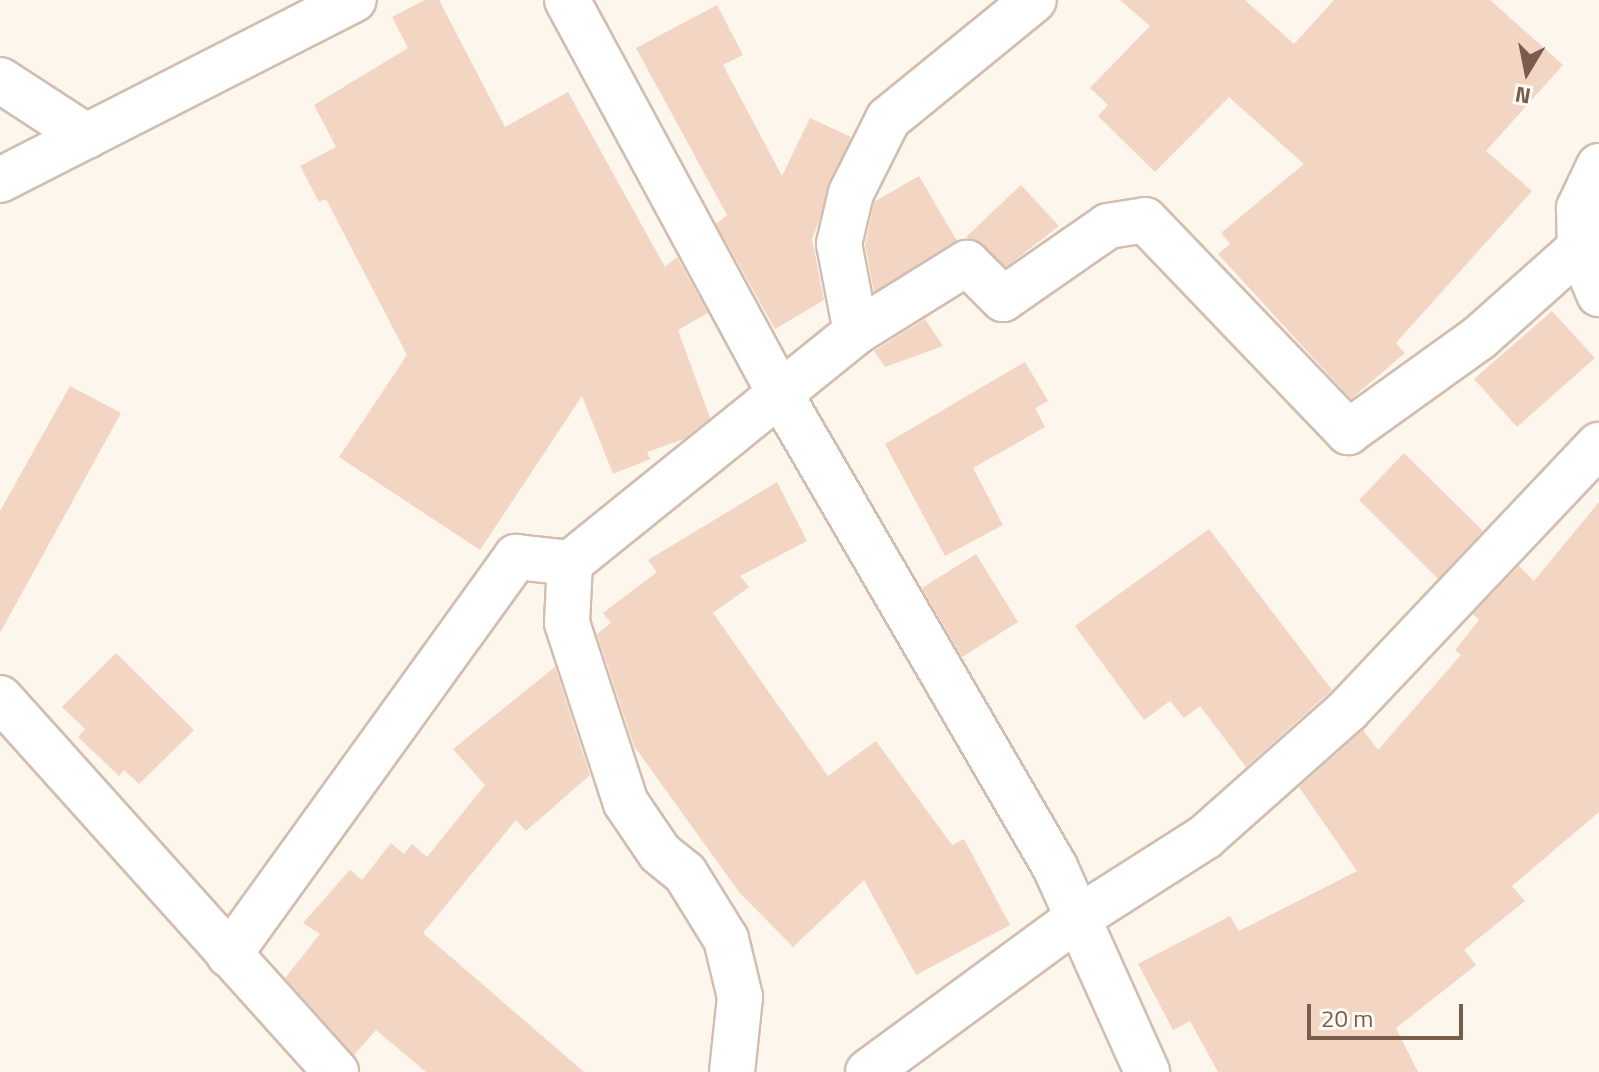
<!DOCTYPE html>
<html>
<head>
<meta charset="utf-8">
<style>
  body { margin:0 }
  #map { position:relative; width:1599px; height:1072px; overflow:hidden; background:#fdf6ec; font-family:"Titillium Web",sans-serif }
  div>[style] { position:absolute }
  .building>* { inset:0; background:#f3d5c3 }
  .roads { filter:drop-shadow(2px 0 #d1beb0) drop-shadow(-2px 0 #d1beb0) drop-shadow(0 2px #d1beb0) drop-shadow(0 -2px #d1beb0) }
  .street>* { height:44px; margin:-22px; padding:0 22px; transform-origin:22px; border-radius:22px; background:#fff }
  .secondary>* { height:44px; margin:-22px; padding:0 22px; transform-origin:22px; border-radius:22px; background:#fff }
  span { translate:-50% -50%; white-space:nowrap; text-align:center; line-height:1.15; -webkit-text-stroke:7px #fffaf3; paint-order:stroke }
  .north { position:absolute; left:1487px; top:32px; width:80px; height:80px; -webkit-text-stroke:6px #fffaf3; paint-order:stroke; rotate:190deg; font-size:22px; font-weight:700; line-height:32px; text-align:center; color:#7a5c4d }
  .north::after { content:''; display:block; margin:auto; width:28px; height:36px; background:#7a5c4d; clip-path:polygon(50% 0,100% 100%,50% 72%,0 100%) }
  .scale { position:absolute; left:1307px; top:1004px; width:156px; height:36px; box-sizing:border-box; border:4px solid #7a5c4d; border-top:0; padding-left:10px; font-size:24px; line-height:28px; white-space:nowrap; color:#7a5c4d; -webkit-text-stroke:6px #fffaf3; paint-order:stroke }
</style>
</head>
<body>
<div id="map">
  <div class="building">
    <div style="clip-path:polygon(425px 0,439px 0,505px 127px,568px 92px,665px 267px,677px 257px,708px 313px,678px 330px,710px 418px,684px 439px,647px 452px,650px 459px,613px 474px,582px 396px,480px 550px,339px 457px,407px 355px,326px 199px,319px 202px,300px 166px,336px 147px,314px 105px,408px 48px,392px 17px)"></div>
    <div style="clip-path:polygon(1120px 0,1245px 0,1294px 44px,1334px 0,1490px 0,1563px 65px,1486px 151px,1532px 191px,1396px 343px,1405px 353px,1351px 399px,1218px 254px,1230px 244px,1221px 233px,1304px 164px,1229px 97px,1155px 172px,1098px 116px,1108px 105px,1090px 88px,1150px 26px)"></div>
    <div style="clip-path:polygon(717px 5px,743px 55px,723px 65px,782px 176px,810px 118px,851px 137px,812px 239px,824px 300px,775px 329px,716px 224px,727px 215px,636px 48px)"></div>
    <div style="clip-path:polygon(919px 176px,957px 241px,874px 292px,865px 245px,874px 202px)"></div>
    <div style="clip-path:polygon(1021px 185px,1059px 226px,1006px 267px,966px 237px)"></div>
    <div style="clip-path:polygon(1552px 311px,1595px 358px,1517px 427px,1474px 379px)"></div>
    <div style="clip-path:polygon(925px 319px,943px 346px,885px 367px,874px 351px)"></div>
    <div style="clip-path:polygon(1025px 362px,1048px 401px,1035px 408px,1045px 427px,973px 468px,1003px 525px,945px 556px,885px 444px)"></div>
    <div style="clip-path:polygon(70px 386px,121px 413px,0 633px,0 511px)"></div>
    <div style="clip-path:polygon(1404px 453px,1483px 531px,1438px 579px,1359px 500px)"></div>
    <div style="clip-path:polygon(777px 482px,807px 541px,740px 576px,749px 587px,713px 613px,828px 776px,876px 741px,952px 845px,964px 839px,1010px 925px,916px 975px,864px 880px,793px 947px,739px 892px,634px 746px,597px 634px,611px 623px,603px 613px,657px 572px,648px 560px)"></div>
    <div style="clip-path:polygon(1599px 502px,1599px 812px,1512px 886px,1525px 901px,1464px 950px,1476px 965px,1396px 1028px,1418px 1072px,1218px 1072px,1190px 1021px,1173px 1030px,1138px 964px,1230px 916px,1239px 931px,1357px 871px,1299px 787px,1363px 730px,1378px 750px,1461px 655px,1455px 650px,1479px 620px,1473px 614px,1519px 566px,1534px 581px)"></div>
    <div style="clip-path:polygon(1209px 529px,1332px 690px,1246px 767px,1200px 706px,1184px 718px,1170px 701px,1144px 720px,1075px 626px)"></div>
    <div style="clip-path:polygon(976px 554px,1018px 622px,962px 657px,922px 588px)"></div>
    <div style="clip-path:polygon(116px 653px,194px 730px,139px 784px,124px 770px,119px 776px,78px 737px,85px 729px,62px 707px)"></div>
    <div style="clip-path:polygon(555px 667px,590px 775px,526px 831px,516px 820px,423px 933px,584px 1072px,426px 1072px,376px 1030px,354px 1055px,285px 978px,320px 934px,303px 923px,350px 870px,362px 880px,391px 843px,404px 854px,412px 844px,427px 857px,485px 785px,453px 749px)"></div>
  </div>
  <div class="roads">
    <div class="street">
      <div style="left:0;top:80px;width:103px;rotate:33.1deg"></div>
      <div style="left:1599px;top:166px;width:47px;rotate:115.5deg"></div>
      <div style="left:1579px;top:208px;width:40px;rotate:88.6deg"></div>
      <div style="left:1580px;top:248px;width:50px;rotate:67.6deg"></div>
      <div style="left:0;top:180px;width:397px;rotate:-27deg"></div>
      <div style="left:856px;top:332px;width:131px;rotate:-31.9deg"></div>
      <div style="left:967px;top:263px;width:51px;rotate:45deg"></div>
      <div style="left:1003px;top:299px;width:128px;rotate:-34.8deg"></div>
      <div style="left:1108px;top:226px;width:37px;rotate:-9deg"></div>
      <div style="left:1145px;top:220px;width:294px;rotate:46.2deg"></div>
      <div style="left:1348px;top:432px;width:161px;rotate:-35.7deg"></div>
      <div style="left:1479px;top:338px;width:135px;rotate:-41.7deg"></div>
      <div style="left:570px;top:563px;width:60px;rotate:92.9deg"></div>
      <div style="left:567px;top:623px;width:189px;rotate:71.9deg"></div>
      <div style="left:626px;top:803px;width:60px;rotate:55.8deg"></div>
      <div style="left:660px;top:853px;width:32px;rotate:39deg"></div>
      <div style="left:685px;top:873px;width:78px;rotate:58.2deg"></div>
      <div style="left:726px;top:939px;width:60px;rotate:76.4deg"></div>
      <div style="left:740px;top:997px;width:75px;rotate:96.1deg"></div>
      <div style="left:0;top:698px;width:503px;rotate:48.06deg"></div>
      <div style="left:229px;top:955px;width:491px;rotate:-54.2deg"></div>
      <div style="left:516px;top:557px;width:54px;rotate:6.3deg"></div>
      <div style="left:570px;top:563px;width:368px;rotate:-38.9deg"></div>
      <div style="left:856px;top:332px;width:90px;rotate:-100.9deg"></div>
      <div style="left:839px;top:244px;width:52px;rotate:-76.8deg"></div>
      <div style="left:851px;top:193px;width:83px;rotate:-63.4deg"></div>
      <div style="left:888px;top:119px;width:188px;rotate:-39.2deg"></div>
      <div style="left:868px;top:1072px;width:260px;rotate:-36.3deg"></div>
      <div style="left:1078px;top:918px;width:151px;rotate:-32.5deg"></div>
      <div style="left:1205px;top:837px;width:191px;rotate:-41.6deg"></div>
      <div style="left:1348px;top:710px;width:365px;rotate:-46.6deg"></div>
    </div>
    <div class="secondary">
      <div style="left:567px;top:0;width:446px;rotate:61.6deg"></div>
      <div style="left:779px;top:392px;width:549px;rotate:59.84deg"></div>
      <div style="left:1055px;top:867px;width:225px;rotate:65.8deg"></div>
    </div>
  </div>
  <div class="north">N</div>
  <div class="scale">20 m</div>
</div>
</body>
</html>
